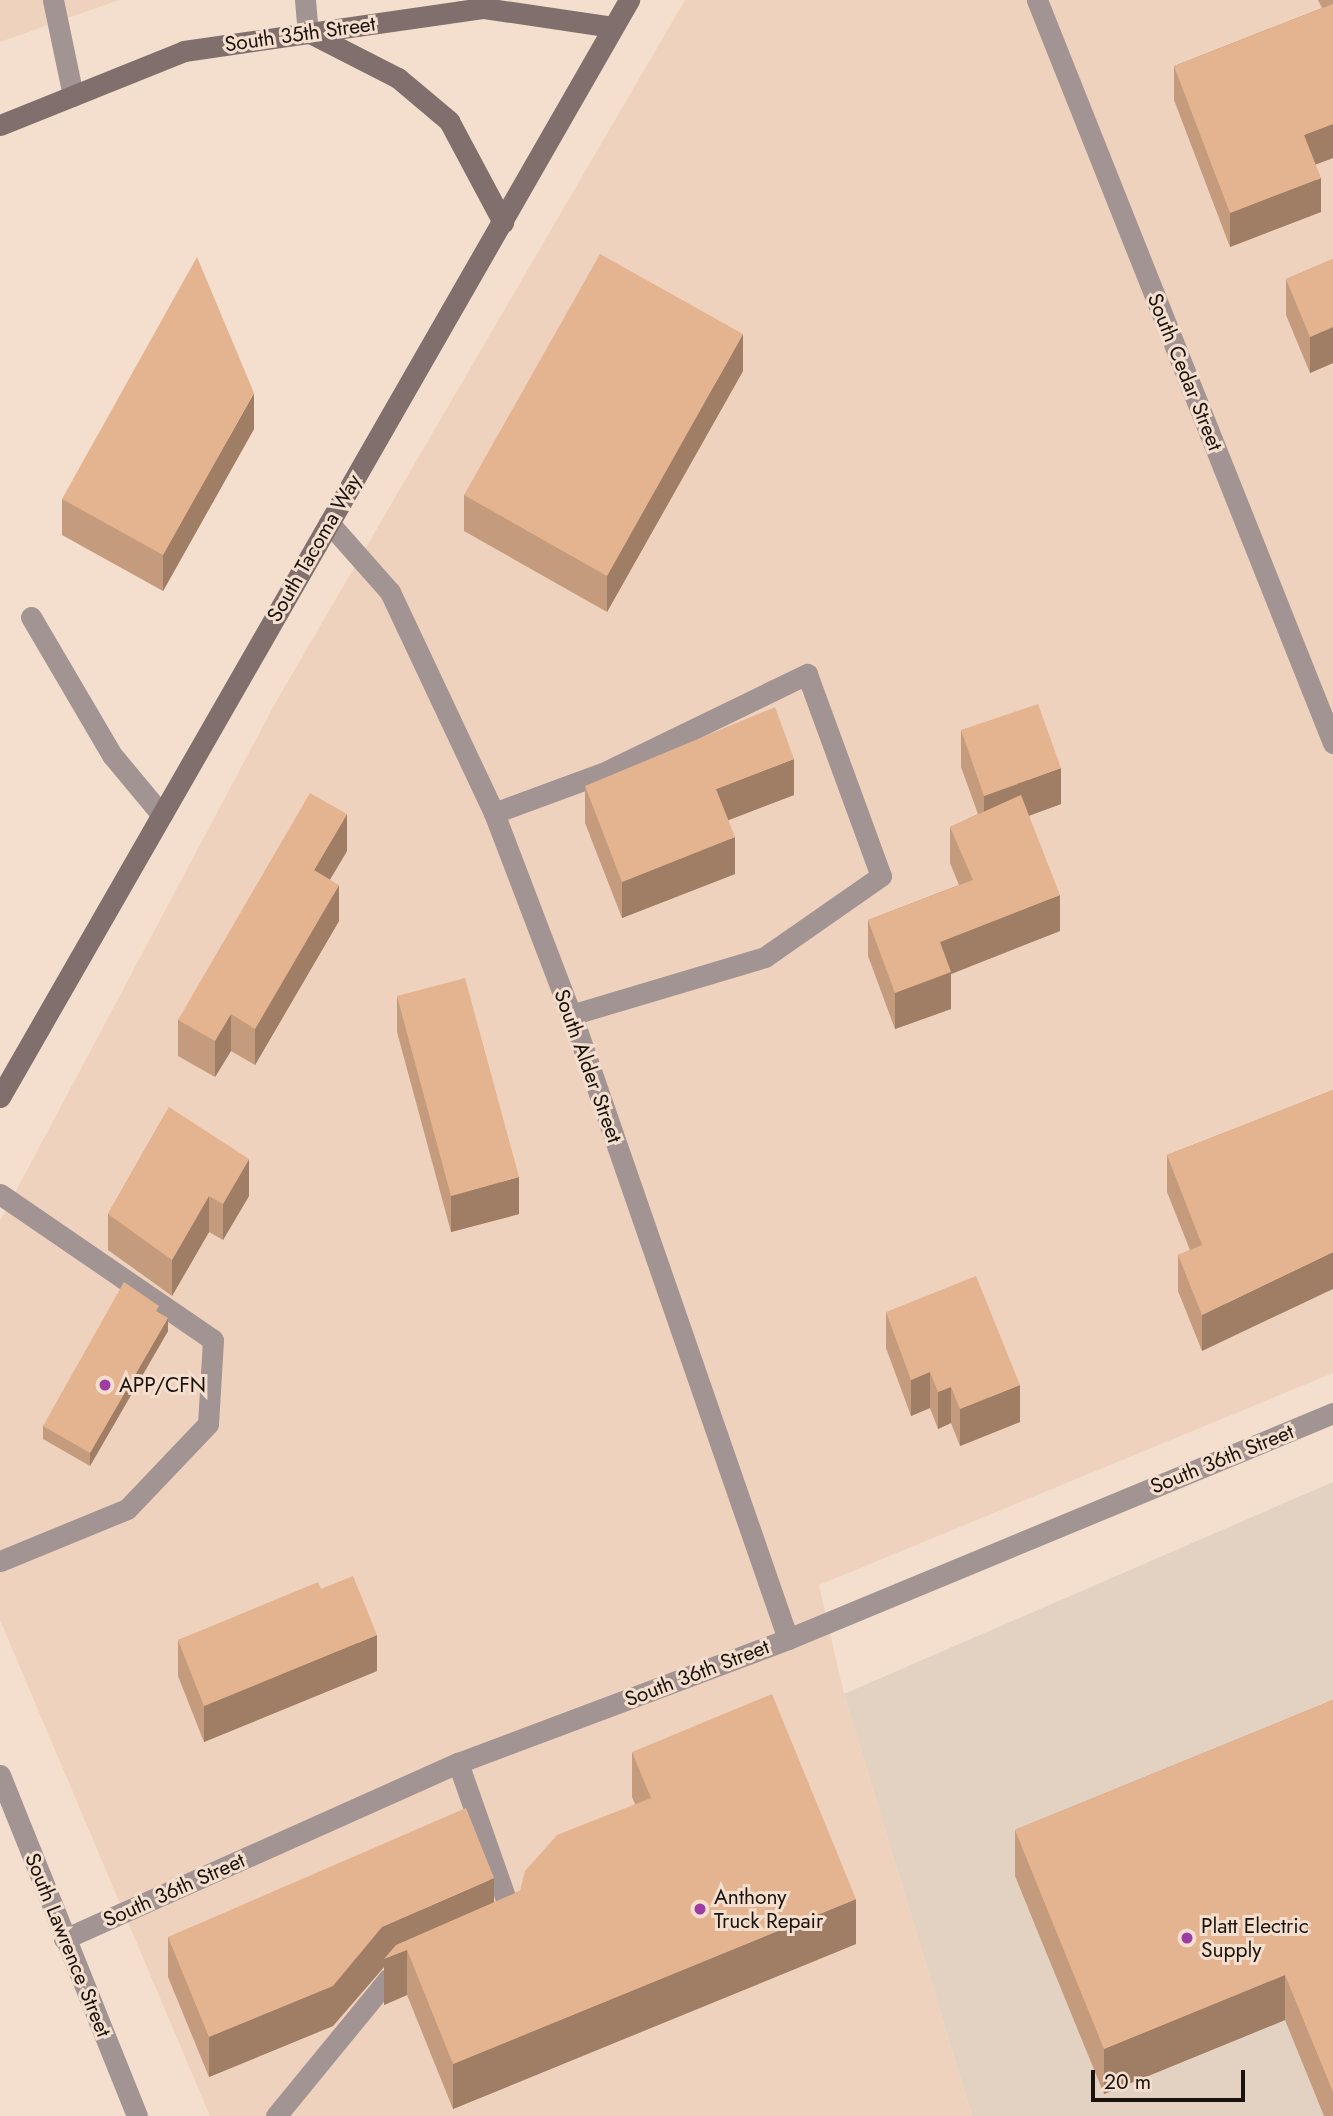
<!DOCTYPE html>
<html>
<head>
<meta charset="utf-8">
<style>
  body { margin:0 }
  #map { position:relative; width:1333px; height:2116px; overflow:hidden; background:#f4decd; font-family:Jost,sans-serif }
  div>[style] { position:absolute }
  .commercial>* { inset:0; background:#e3d1c1 }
  .built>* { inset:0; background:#efd2bd }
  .lane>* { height:21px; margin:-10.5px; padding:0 10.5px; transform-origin:10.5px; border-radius:10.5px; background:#a19493 }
  .street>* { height:21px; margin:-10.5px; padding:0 10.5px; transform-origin:10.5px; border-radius:10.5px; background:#a19493 }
  .secondary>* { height:21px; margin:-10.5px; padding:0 10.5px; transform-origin:10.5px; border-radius:10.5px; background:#816f6e }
  .wall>* { inset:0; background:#c49b7c }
  .shaded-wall>* { inset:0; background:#a07e65 }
  .building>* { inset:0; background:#e4b490 }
  .dots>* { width:19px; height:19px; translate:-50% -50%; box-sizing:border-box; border:4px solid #f4decd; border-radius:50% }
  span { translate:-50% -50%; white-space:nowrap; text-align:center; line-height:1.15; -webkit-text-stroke:6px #f4decd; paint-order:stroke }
  .street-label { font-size:21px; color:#1a120d }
  .poi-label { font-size:21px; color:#1a120d }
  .left { translate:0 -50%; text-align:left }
  .scale { position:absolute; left:1091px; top:2070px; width:154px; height:32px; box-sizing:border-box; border:4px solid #1a120d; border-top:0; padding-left:9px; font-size:21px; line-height:24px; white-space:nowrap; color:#1a120d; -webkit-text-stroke:5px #f4decd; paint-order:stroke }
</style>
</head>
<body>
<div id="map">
  <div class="commercial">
    <div style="clip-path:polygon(1333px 1482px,1333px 2116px,972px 2116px,844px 1694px)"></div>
  </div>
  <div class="built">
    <div style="clip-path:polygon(0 0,119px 0,0 42px)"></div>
    <div style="clip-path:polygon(685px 0,1333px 0,1333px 1373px,819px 1585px,844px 1694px,972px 2116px,210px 2116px,0 1620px,0 1221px,277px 700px)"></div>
  </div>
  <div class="lane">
    <div style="left:53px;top:0;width:98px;rotate:78.2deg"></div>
    <div style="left:305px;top:0;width:32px;rotate:85deg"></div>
    <div style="left:31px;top:617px;width:160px;rotate:59.6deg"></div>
    <div style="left:112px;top:755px;width:78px;rotate:50.2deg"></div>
    <div style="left:494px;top:813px;width:116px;rotate:-20.2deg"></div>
    <div style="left:603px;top:773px;width:227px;rotate:-25.9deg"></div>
    <div style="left:807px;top:674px;width:215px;rotate:69.9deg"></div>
    <div style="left:881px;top:876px;width:141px;rotate:145.1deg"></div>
    <div style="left:765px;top:957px;width:202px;rotate:163.4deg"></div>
    <div style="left:0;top:1194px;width:258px;rotate:34.4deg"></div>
    <div style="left:213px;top:1340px;width:84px;rotate:93.4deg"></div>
    <div style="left:208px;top:1424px;width:117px;rotate:133.6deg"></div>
    <div style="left:127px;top:1509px;width:137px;rotate:157.7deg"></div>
    <div style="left:458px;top:1763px;width:169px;rotate:70.6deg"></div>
    <div style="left:276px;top:2116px;width:177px;rotate:-50.7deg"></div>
    <div style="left:388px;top:1979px;width:58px;rotate:-23.5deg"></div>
  </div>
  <div class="street">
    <div style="left:1037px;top:0;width:800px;rotate:68.28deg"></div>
    <div style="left:329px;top:523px;width:92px;rotate:48.5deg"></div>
    <div style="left:390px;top:592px;width:244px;rotate:64.8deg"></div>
    <div style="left:494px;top:813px;width:235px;rotate:69.1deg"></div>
    <div style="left:578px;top:1033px;width:641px;rotate:70.89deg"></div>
    <div style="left:0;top:1775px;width:367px;rotate:68.1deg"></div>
    <div style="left:64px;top:1939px;width:432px;rotate:-24.1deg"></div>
    <div style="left:458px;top:1763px;width:353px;rotate:-20.6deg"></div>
    <div style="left:788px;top:1639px;width:590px;rotate:-22.52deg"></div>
  </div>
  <div class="secondary">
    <div style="left:308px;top:32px;width:101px;rotate:27.1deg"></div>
    <div style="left:398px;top:78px;width:67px;rotate:40.1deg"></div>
    <div style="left:449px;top:121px;width:115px;rotate:61.9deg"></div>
    <div style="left:0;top:125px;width:198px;rotate:-21.9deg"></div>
    <div style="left:184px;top:51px;width:303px;rotate:-8.2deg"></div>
    <div style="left:484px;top:8px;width:130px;rotate:8.4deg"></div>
    <div style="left:0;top:1097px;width:1265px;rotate:-60.17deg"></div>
  </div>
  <div class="wall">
    <div style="clip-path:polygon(1318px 0,1333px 0,1333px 158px,1315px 164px,1321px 212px,1230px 247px,1174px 100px,1174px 66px,1322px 8px)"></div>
    <div style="clip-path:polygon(1333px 259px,1333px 363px,1310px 373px,1286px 315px,1286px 279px)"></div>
    <div style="clip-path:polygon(743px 371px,607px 612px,464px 531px,464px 495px)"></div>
    <div style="clip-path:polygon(254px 429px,163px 591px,62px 535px,62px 499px)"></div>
    <div style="clip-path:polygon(961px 730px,1061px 804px,1029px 816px,1060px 931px,951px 974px,951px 1009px,895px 1029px,868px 956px,868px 920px,959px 885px,950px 863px,950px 827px,978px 814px,961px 767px)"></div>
    <div style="clip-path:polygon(585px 786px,794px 795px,728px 820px,735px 874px,622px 918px,585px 823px)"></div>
    <div style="clip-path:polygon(347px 851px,330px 880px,339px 921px,255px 1065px,231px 1051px,215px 1077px,178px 1056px,178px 1020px)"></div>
    <div style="clip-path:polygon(397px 996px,519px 1214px,451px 1232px,397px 1032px)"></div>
    <div style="clip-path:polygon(1333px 1090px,1202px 1351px,1178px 1291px,1178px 1255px,1190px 1250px,1167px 1192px,1167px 1155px)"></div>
    <div style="clip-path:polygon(169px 1107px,249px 1196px,223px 1240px,209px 1232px,172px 1296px,108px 1250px,108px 1214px)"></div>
    <div style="clip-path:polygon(886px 1312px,1020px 1422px,960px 1446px,951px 1423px,938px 1429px,930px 1408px,911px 1416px,886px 1348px)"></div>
    <div style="clip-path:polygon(159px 1313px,168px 1331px,90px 1466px,43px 1439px,43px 1426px)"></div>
    <div style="clip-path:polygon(321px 1589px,377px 1671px,204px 1742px,178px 1676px,178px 1640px)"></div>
    <div style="clip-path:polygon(1333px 1700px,1333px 2116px,1324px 2116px,1285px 2020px,1104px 2094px,1015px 1876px,1015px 1830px)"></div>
    <div style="clip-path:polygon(632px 1752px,856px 1944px,453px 2109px,407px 1995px,384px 2005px,384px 1967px,333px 2026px,209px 2077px,168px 1977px,168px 1937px,494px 1902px,520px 1891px,635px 1804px,632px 1797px)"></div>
  </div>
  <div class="shaded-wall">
    <div style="clip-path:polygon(1333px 124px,1333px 158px,1304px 169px,1304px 135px)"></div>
    <div style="clip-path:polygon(1321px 178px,1321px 212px,1230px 247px,1230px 213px)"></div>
    <div style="clip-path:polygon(1333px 327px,1333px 363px,1310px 373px,1310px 337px)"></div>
    <div style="clip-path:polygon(743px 334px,743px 371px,607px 612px,607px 576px)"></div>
    <div style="clip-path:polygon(254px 393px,254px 429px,163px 591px,163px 555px)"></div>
    <div style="clip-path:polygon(794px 759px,794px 795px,716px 825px,716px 789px)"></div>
    <div style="clip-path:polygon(1061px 768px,1061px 804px,984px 832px,984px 796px)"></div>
    <div style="clip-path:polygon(347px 814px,347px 851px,314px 906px,314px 870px)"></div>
    <div style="clip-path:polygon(735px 837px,735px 874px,622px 918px,622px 882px)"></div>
    <div style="clip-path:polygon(339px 885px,339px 921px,255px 1065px,255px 1029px)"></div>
    <div style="clip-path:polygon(1060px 895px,1060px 931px,951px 974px,951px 1009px,895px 1029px,895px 993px,940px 942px)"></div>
    <div style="clip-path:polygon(231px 1014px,231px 1051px,215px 1077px,215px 1041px)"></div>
    <div style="clip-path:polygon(249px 1159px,249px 1196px,223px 1240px,223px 1204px)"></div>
    <div style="clip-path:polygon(519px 1177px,519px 1214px,451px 1232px,451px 1196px)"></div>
    <div style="clip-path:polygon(209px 1196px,209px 1232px,172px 1296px,172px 1260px)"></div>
    <div style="clip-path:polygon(1333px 1252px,1333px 1289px,1202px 1351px,1202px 1315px)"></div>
    <div style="clip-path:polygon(168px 1318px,168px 1331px,90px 1466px,90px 1453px)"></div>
    <div style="clip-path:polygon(930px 1372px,930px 1408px,911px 1416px,911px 1380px)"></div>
    <div style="clip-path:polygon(1020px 1385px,1020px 1422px,960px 1446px,960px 1409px)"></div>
    <div style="clip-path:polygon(951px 1387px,951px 1423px,938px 1429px,938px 1392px)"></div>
    <div style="clip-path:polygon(377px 1635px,377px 1671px,204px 1742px,204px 1706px)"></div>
    <div style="clip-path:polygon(494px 1878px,494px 1918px,407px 1950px,407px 1995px,384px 2005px,384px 1967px,333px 2026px,209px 2077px,209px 2037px,382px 1927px)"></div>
    <div style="clip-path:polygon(856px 1899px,856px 1944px,453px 2109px,453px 2064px)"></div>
    <div style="clip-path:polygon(1285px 1975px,1285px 2020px,1104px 2094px,1104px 2049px)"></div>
  </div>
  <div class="building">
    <div style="clip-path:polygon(1333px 4px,1333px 124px,1304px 135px,1321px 178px,1230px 213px,1174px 66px)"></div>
    <div style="clip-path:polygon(600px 254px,743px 334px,607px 576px,464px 495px)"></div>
    <div style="clip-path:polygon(197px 257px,254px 393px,163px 555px,62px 499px)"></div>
    <div style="clip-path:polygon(1333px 259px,1333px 327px,1310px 337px,1286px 279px)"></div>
    <div style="clip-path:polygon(1038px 704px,1061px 768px,984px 796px,961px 730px)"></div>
    <div style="clip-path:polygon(775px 707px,794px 759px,716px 789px,735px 837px,622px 882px,585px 786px)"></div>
    <div style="clip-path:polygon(310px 793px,347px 814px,314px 870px,339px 885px,255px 1029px,231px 1014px,215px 1041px,178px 1020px)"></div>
    <div style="clip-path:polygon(1021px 795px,1060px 895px,940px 942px,951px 972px,895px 993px,868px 920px,973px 880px,950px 827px)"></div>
    <div style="clip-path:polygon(465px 978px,519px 1177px,451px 1196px,397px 996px)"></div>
    <div style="clip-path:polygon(1333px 1090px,1333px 1252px,1202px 1315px,1178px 1255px,1202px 1245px,1167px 1155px)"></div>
    <div style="clip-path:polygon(169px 1107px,249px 1159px,223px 1204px,209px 1196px,172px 1260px,108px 1214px)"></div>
    <div style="clip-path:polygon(976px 1276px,1020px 1385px,960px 1409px,951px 1387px,938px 1392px,930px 1372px,911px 1380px,886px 1312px)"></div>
    <div style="clip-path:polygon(124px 1282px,159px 1306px,156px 1311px,168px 1318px,90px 1453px,43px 1426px)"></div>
    <div style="clip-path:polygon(353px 1576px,377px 1635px,204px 1706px,178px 1640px,318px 1582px,321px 1589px)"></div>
    <div style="clip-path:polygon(772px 1694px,856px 1899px,453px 2064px,407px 1950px,384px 1959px,396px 1945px,520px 1891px,525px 1871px,557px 1835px,651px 1798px,632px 1752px)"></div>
    <div style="clip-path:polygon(1333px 1700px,1333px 2092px,1285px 1975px,1104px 2049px,1015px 1830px)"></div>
    <div style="clip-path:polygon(466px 1808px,494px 1878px,382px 1927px,333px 1986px,209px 2037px,168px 1937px)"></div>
  </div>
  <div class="dots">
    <div style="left:105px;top:1385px;background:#9c3ca4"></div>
    <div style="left:700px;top:1909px;background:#9c3ca4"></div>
    <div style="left:1187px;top:1938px;background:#9c3ca4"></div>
  </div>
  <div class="street-label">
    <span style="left:300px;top:34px;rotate:-8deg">South 35th Street</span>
    <span style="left:1185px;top:372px;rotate:68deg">South Cedar Street</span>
    <span style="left:314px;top:548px;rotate:-60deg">South Tacoma Way</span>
    <span style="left:588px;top:1066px;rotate:70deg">South Alder Street</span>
    <span style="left:1222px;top:1459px;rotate:-22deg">South 36th Street</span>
    <span style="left:697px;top:1673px;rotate:-21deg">South 36th Street</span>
    <span style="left:174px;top:1890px;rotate:-24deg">South 36th Street</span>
    <span style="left:68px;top:1945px;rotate:68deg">South Lawrence Street</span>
  </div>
  <div class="poi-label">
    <span class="left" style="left:119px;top:1385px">APP/CFN</span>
    <span class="left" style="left:714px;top:1909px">Anthony<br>Truck Repair</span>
    <span class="left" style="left:1201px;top:1938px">Platt Electric<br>Supply</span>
  </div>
  <div class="scale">20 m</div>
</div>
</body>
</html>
